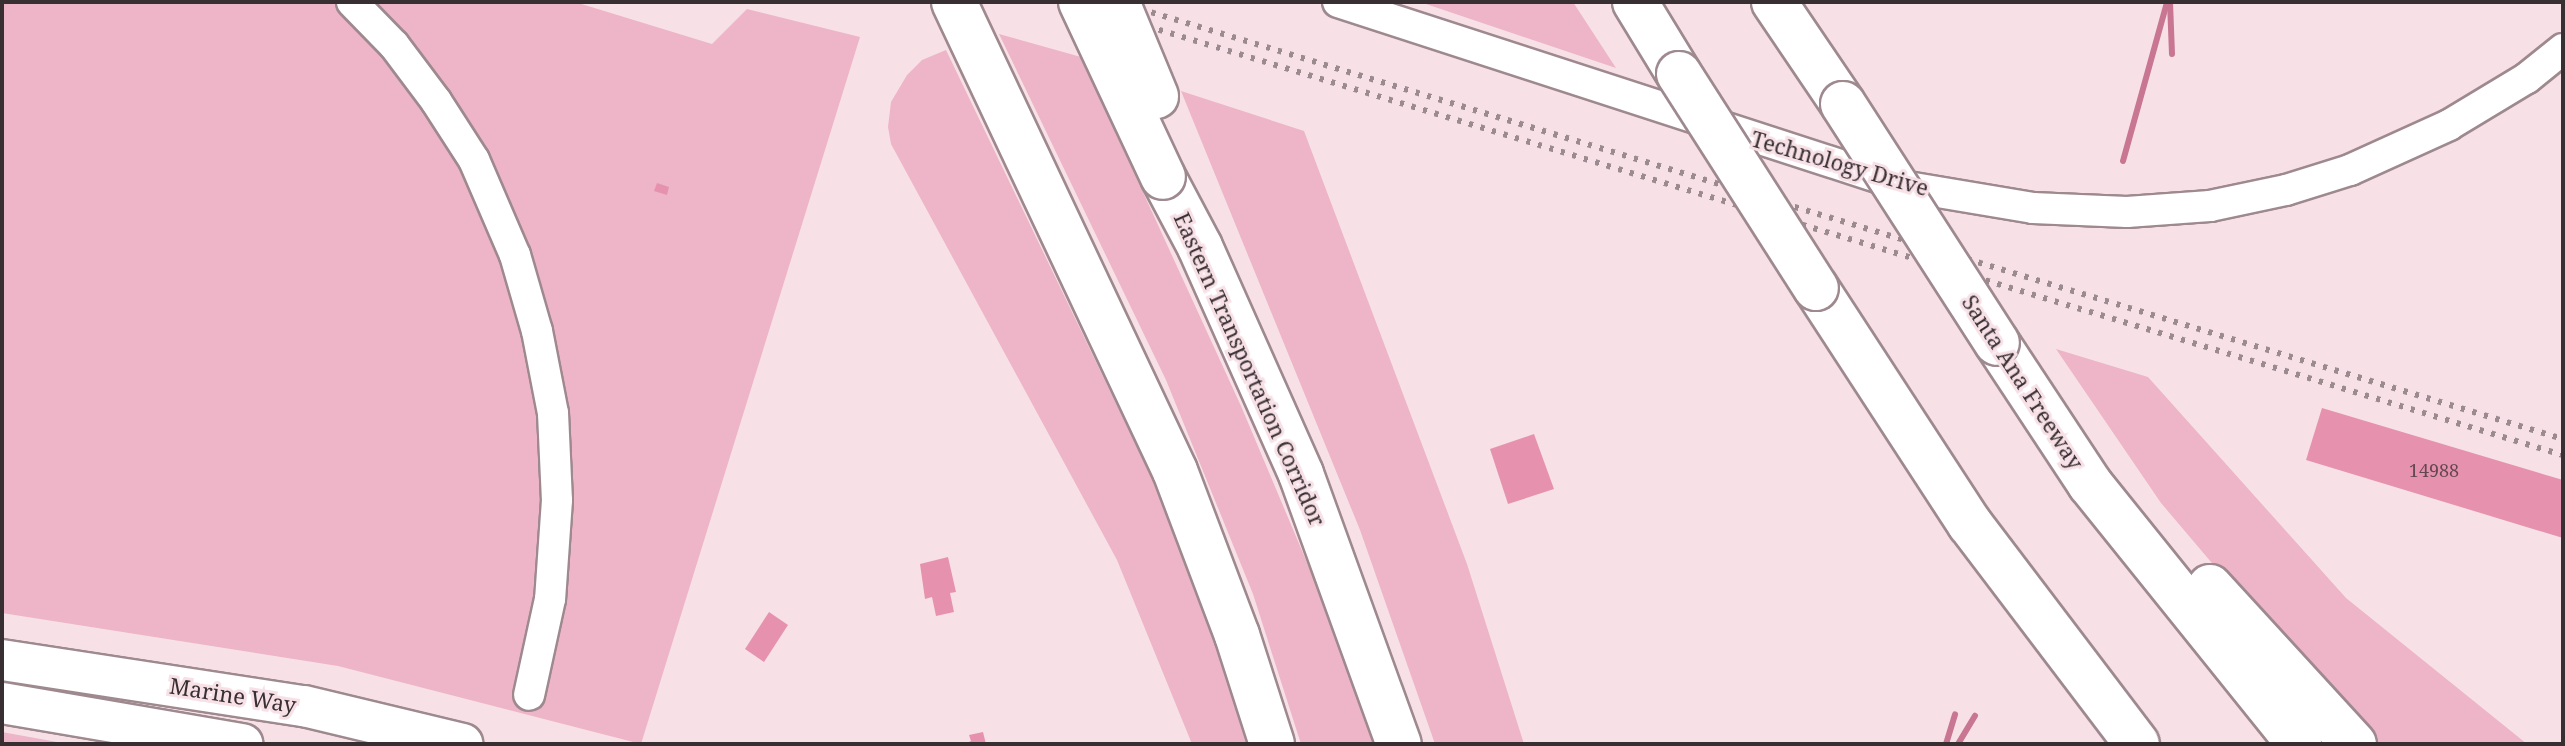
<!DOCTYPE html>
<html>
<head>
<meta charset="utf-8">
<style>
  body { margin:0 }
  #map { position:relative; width:2565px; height:746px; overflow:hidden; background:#f7e1e7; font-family:"Noto Serif",serif }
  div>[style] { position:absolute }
  .green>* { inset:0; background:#edb5c7 }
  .stream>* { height:6px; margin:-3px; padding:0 3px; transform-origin:3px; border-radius:3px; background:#c87692 }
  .building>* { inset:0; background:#e692ae }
  .roads { filter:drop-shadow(2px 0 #9e898f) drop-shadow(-2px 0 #9e898f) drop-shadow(0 2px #9e898f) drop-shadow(0 -2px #9e898f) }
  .minor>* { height:30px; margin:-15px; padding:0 15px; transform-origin:15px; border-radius:15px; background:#fff }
  .major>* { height:40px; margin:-20px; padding:0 20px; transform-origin:20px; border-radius:20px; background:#fff }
  .highway>* { height:44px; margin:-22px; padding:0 22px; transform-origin:22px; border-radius:22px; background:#fff }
  .rail>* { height:6px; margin-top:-3px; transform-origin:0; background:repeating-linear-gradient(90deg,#9b8b90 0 4px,transparent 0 12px) }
  .bridges { filter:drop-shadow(2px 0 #9e898f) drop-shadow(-2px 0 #9e898f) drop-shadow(0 2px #9e898f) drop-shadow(0 -2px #9e898f) }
  .highway-bridge>* { height:44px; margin:-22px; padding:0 22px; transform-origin:22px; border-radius:22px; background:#fff }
  span { translate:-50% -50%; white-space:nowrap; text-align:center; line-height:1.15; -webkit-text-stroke:6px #f7e1e7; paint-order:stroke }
  .number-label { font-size:18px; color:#644851 }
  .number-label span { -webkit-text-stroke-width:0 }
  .street-label { font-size:22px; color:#382f32 }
  .frame { position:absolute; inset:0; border:4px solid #382f32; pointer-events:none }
</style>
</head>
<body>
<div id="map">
  <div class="green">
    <div style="clip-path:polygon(2px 2px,575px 2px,712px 44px,747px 9px,860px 37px,641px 744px,338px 666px,2px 613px)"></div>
    <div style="clip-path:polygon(1420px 2px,1573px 2px,1616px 68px)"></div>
    <div style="clip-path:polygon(999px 34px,1081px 57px,1241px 406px,1335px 629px,1373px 744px,1301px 744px,1253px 594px,1166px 380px)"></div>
    <div style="clip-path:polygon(946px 50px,1149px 472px,1193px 578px,1248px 744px,1192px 744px,1117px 560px,891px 144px,888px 127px,891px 102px,907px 75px,922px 60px)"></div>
    <div style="clip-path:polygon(1181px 91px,1304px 131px,1467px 564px,1524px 744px,1435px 744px,1360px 530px)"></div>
    <div style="clip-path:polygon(2056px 349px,2148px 377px,2346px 598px,2527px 744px,2379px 744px,2290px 655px,2161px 503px)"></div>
    <div style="clip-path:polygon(2px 732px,68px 744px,2px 744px)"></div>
  </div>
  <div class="stream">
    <div style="left:2170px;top:2px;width:52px;rotate:87.8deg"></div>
    <div style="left:2123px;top:161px;width:165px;rotate:-74.5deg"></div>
    <div style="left:1946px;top:744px;width:31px;rotate:-73deg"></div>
    <div style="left:1958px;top:744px;width:33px;rotate:-59deg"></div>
  </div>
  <div class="building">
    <div style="clip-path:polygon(657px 183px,669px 187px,667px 195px,654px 191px)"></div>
    <div style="clip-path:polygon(2322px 408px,2563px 480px,2563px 538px,2306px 460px)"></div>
    <div style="clip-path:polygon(1534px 434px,1554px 489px,1508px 504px,1490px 449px)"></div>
    <div style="clip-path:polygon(948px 557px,956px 592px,950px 593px,954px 612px,936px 616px,932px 597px,925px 599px,920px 564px)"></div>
    <div style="clip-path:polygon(769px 612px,788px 625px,764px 662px,745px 649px)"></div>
    <div style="clip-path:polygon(983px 732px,986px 744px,964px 744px,971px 741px,969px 735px)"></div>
  </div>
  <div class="roads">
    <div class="minor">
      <div style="left:352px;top:2px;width:60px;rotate:45.7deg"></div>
      <div style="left:394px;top:45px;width:70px;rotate:53.1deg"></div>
      <div style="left:436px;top:101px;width:70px;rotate:57.2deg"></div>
      <div style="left:474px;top:160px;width:103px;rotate:66.7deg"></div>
      <div style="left:515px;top:255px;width:79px;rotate:73.9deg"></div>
      <div style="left:537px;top:331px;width:84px;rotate:79deg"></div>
      <div style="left:553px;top:413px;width:87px;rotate:87.4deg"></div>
      <div style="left:557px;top:500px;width:99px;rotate:94deg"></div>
      <div style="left:550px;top:599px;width:98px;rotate:102.3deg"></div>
      <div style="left:1338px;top:2px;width:599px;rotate:17.98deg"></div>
      <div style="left:1908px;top:187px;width:127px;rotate:9.5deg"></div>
      <div style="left:2033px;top:208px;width:94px;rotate:2.4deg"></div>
      <div style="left:2127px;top:212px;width:83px;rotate:-4.1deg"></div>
      <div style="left:2210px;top:206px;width:78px;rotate:-11.9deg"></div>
      <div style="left:2286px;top:190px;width:67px;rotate:-17.4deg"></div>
      <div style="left:2350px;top:170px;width:109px;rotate:-24.4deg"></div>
      <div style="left:2449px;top:125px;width:91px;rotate:-31.1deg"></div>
      <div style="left:2527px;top:78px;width:46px;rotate:-38.9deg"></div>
    </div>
    <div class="major">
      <div style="left:2px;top:660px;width:305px;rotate:8.7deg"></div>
      <div style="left:304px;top:706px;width:163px;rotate:13.5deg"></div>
      <div style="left:2px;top:703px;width:244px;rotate:9.7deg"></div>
    </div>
    <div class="highway">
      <div style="left:954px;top:2px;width:518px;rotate:64.77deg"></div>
      <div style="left:1175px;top:471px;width:175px;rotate:69.3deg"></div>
      <div style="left:1237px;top:635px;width:114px;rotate:72.2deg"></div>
      <div style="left:1635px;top:2px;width:84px;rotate:58.6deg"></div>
      <div style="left:1774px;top:2px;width:123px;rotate:55.9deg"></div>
      <div style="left:1163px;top:177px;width:79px;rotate:62.1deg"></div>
      <div style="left:1200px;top:247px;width:248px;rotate:66deg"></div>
      <div style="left:1301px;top:474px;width:287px;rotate:70.1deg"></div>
      <div style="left:1816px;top:288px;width:282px;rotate:56.9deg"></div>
      <div style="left:1970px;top:524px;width:276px;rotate:52.8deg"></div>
      <div style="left:1997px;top:343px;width:169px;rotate:56.6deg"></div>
      <div style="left:2090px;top:484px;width:334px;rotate:51.2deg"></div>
      <div style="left:2210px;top:587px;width:213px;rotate:47.5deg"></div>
    </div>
  </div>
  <div class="rail">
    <div style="left:1067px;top:2px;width:1563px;rotate:16.85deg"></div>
    <div style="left:1117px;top:2px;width:1511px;rotate:16.82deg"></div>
  </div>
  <div class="bridges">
    <div class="highway-bridge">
      <div style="left:1081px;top:2px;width:193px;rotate:64.9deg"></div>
      <div style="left:1117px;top:2px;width:102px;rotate:67.5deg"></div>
      <div style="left:1679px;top:74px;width:254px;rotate:57.4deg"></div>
      <div style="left:1843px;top:104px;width:284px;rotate:57.2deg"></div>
    </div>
  </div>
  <div class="number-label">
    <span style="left:2434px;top:470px">14988</span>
  </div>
  <div class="street-label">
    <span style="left:1840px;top:163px;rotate:16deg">Technology Drive</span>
    <span style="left:1250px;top:369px;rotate:66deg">Eastern Transportation Corridor</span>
    <span style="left:2023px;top:382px;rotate:57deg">Santa Ana Freeway</span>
    <span style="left:233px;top:695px;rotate:9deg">Marine Way</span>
  </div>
  <div class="frame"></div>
</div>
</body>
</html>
